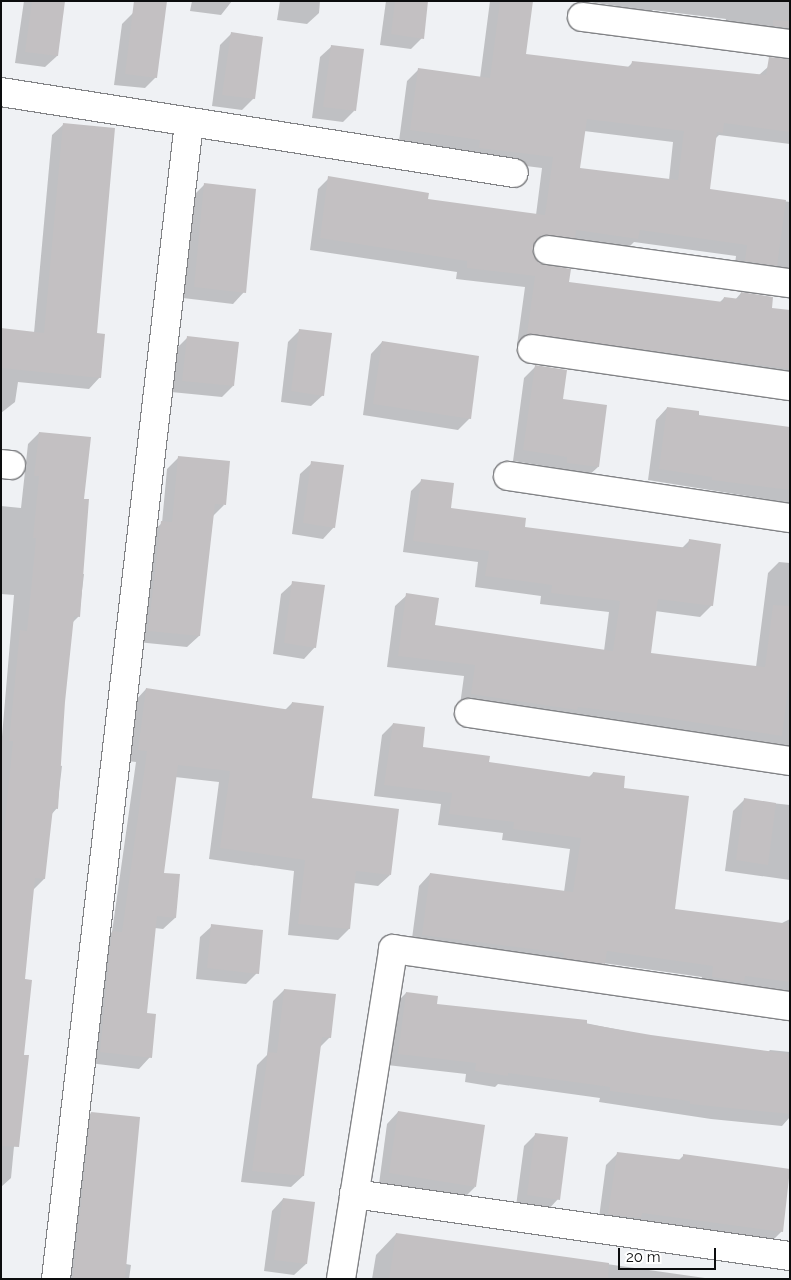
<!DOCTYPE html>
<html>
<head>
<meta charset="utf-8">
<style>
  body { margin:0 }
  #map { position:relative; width:791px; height:1280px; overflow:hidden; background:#eff1f4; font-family:Raleway,sans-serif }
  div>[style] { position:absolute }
  .shadow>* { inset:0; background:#0003 }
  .building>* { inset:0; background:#c3c0c2 }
  .roads { filter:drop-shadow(1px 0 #828386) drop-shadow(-1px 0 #828386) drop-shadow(0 1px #828386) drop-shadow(0 -1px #828386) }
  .minor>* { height:28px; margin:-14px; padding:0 14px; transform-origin:14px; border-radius:14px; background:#fff }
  span { translate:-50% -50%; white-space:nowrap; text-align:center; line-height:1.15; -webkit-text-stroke:4px #fff; paint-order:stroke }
  .frame { position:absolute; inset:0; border:2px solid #0c0d0e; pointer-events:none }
  .scale { position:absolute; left:618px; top:1248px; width:98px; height:22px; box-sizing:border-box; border:2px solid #0c0d0e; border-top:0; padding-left:6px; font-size:15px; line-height:18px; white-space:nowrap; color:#0c0d0e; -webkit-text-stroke:4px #fff; paint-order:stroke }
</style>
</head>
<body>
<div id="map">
  <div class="shadow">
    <div style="clip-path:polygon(24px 1px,64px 1px,57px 56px,45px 67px,15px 63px)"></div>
    <div style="clip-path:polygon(192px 1px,232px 1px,221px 15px,190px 11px)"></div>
    <div style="clip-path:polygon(280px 1px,320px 1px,319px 13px,307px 24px,277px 20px)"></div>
    <div style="clip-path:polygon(386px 1px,427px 1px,422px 38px,411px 49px,380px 45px)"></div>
    <div style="clip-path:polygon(evenodd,490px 1px,531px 1px,524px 55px,627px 68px,632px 63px,759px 75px,768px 67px,790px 70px,790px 144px,719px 135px,715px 139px,708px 190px,790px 202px,790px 269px,734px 272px,736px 256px,634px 242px,626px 250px,531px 246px,538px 264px,568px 283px,719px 303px,724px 298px,735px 300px,741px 293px,771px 309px,790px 312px,790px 386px,770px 379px,517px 345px,525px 287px,456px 279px,457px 272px,310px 250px,318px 189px,329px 178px,427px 200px,536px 215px,542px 168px,468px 159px,469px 151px,399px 141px,407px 81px,419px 69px,480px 78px,490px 1px,584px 131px,673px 142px,669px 180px,579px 169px,584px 131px)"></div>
    <div style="clip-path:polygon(582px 1px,790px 1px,790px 29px,725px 24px,726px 19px,653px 10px,646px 17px,615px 14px,616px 6px)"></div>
    <div style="clip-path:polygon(134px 12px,156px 77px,145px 88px,114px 85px,122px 24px)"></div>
    <div style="clip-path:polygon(231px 34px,254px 98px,242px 110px,212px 106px,220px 45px)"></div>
    <div style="clip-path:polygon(332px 46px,354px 111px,343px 122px,312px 118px,320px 57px)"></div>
    <div style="clip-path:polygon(64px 124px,100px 377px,89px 389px,18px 382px,15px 402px,1px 413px,1px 330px,34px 333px,52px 135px)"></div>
    <div style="clip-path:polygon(204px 185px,244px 292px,233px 304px,183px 298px,193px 196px)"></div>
    <div style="clip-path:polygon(300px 330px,323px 395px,311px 406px,281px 402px,288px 342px)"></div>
    <div style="clip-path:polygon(187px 338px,233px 386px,222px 397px,171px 392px,176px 349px)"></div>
    <div style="clip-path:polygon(382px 342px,470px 418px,458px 430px,363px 415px,371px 354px)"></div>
    <div style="clip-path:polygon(535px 367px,562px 400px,598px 467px,586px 478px,556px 474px,557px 468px,513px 461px,524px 378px)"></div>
    <div style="clip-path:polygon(667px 408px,697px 416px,790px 429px,790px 503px,648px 480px,656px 420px)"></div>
    <div style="clip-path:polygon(39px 433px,83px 500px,80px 574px,84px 574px,79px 616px,72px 623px,58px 765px,62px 766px,57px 808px,51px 815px,44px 879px,33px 890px,23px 980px,18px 1104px,11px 1178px,1px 1187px,1px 748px,14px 595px,1px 594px,1px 506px,21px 508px,28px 444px)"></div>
    <div style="clip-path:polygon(179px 457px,224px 505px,213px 516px,199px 636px,187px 647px,137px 642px,150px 534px,162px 523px,167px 469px)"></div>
    <div style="clip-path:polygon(312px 463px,334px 527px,323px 539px,292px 534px,300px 474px)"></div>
    <div style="clip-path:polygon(422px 480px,449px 509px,523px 528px,682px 548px,689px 541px,712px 605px,700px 617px,655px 611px,649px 654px,756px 667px,768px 573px,779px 562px,790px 563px,790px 747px,460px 705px,464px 676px,387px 667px,395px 606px,407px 595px,434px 626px,604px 651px,609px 612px,540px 604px,541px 596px,475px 587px,478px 562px,403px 552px,411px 491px)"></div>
    <div style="clip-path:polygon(293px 583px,315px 647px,304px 659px,273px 654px,281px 594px)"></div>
    <div style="clip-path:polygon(146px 689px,285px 710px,292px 703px,311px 799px,390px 875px,378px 886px,354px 883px,349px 929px,338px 940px,288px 935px,294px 871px,209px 859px,219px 782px,175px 777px,162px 874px,175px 918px,163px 929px,155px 928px,146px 1014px,150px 1057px,139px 1069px,89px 1063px,101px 944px,112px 932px,136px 762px,127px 761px,135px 701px)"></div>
    <div style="clip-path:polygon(393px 724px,421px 748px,488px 763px,589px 777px,593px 773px,623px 789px,674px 911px,780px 924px,790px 919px,790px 994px,701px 988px,702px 977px,603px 963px,592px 974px,411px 946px,419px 886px,430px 874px,564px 892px,570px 849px,502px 840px,503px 833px,438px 825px,441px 804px,374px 796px,382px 735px)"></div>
    <div style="clip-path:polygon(744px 800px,790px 805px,790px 880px,725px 871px,733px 811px)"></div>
    <div style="clip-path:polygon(212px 926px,257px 973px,246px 984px,196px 979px,200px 937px)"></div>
    <div style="clip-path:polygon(284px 990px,330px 1037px,319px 1048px,303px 1176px,291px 1187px,241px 1182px,257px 1065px,267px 1055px,273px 1001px)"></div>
    <div style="clip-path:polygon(406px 993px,436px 1005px,555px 1017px,650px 1036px,767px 1053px,770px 1050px,790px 1052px,790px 1117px,782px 1126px,711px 1119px,599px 1102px,600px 1098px,498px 1084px,495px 1087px,465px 1082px,466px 1074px,387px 1065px,395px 1004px)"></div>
    <div style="clip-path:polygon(398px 1112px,475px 1187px,464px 1198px,379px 1184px,387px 1124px)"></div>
    <div style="clip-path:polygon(91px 1113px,126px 1264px,131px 1265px,129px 1279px,64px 1279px,80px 1124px)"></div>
    <div style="clip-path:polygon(536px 1134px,558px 1199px,547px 1211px,516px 1206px,524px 1146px)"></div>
    <div style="clip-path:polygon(617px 1154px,678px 1161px,684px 1155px,782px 1231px,771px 1242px,598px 1225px,606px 1165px)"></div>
    <div style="clip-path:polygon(283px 1199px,306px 1264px,294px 1275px,264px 1271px,272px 1211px)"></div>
    <div style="clip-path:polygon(396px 1234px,712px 1279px,372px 1279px,376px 1255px)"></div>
  </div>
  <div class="building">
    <div style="clip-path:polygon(32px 1px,65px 1px,58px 56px,25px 52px)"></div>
    <div style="clip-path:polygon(134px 1px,167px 1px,157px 78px,125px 74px)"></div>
    <div style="clip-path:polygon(395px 1px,428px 1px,424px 39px,391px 34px)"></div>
    <div style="clip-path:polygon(evenodd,500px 1px,533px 1px,526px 54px,631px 67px,632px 61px,766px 75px,769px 57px,790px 59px,790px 132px,724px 123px,723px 133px,717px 132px,710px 189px,786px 200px,777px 266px,745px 261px,747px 245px,640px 230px,638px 239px,576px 230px,575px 238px,543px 235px,533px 248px,539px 263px,571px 269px,569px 282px,723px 302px,724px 297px,740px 299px,741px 292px,773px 297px,772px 308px,790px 310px,790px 369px,527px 334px,535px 276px,467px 268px,467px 261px,320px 238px,328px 176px,429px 193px,428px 199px,545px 215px,553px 157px,479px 148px,480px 140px,410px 130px,418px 68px,490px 78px,500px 1px,587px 119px,684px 131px,678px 180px,580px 168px,587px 119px)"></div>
    <div style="clip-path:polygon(773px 20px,790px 21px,790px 28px,773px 26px)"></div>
    <div style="clip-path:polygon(231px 32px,263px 37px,255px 99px,222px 95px)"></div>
    <div style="clip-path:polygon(331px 45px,364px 49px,356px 111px,323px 107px)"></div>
    <div style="clip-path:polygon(63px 123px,115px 128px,97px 333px,105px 334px,101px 378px,1px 368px,1px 328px,44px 333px)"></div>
    <div style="clip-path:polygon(204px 183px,256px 189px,246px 293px,194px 287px)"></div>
    <div style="clip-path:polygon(299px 329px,332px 333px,324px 396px,291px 391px)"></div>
    <div style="clip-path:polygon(187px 336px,239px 342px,234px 386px,182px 381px)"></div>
    <div style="clip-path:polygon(382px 341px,479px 356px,471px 419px,373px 404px)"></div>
    <div style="clip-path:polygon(535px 365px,567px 370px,563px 399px,607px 405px,599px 467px,567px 463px,567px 457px,523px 450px)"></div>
    <div style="clip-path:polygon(667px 407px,699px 411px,699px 415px,790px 427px,790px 490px,712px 480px,712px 477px,659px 469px)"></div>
    <div style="clip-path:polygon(39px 432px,91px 437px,84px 499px,89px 499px,80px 617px,74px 616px,65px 702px,58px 809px,53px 808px,45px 879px,35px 878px,25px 979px,32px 980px,24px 1055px,29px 1055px,19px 1147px,1px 1146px,1px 830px,4px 831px,13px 741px,9px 741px,20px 630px,27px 631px,36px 538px,33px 538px,39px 476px,34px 476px)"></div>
    <div style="clip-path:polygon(178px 456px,230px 461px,226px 505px,215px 504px,200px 636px,148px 631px,161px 521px,172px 522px)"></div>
    <div style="clip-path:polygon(311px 461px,344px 465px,335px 528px,303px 523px)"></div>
    <div style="clip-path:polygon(421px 479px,454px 483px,451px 508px,526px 518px,525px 527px,688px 548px,689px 539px,721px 544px,713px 606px,658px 599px,651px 653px,765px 667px,773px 605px,790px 606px,790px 674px,782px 736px,654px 716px,578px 707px,577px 710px,471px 694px,475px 665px,398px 656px,406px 593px,439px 598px,435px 625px,613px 651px,620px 601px,551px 593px,552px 585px,485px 576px,489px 551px,413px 541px)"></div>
    <div style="clip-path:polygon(292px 581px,325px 585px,316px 648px,284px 643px)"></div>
    <div style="clip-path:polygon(146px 688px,291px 710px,292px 702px,324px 706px,312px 798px,399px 809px,391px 875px,356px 871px,350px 929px,298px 924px,305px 860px,220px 848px,230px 771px,178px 765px,164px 873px,180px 874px,176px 918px,157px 916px,147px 1013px,156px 1014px,152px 1058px,100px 1052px,112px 931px,122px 932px,147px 751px,138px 750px)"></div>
    <div style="clip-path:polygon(393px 723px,425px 727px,423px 747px,490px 756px,489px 762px,592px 777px,593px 772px,625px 776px,624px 788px,689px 796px,675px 909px,790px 924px,790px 982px,745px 976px,744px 982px,712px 977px,713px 966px,607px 951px,605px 964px,563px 958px,564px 953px,422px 935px,430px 873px,573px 892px,581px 838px,513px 829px,514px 822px,449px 814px,452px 793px,384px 785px)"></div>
    <div style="clip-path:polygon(744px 798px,776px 803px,768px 865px,736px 860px)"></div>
    <div style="clip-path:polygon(211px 924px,263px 930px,259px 974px,207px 968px)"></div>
    <div style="clip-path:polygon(284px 989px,336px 994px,331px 1038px,322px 1037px,304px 1176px,252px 1171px,268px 1052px,277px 1053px)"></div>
    <div style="clip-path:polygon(406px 992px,438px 996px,437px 1004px,587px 1020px,587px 1024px,651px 1035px,790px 1054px,790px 1114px,690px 1104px,690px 1101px,610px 1091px,610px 1087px,508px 1073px,508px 1076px,475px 1071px,476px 1063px,398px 1054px)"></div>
    <div style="clip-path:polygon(398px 1111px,485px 1125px,476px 1187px,389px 1173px)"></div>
    <div style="clip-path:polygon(91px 1112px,140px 1117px,125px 1279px,73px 1279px)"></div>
    <div style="clip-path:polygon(535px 1133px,568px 1137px,560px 1200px,527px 1195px)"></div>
    <div style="clip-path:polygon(617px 1152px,683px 1160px,683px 1154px,790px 1169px,783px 1232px,642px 1213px,641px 1218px,608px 1214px)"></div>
    <div style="clip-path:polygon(283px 1198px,315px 1202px,307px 1264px,274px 1260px)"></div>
    <div style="clip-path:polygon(396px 1233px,609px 1263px,608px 1279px,389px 1279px)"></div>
  </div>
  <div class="roads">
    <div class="minor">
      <div style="left:582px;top:17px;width:210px;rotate:7.4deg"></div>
      <div style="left:1px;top:92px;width:519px;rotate:8.97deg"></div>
      <div style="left:548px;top:250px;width:244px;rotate:7.8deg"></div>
      <div style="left:532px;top:349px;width:261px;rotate:8.2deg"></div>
      <div style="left:1px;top:464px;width:10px;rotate:6deg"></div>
      <div style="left:508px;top:476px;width:285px;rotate:8.5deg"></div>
      <div style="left:469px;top:713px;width:325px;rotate:8.5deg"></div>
      <div style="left:354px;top:1194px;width:440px;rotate:8.1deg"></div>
      <div style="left:56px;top:1279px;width:1164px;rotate:-83.44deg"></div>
      <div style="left:341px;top:1279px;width:334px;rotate:-81deg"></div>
      <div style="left:393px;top:949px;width:401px;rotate:8.2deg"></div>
    </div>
  </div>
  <div class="frame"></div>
  <div class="scale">20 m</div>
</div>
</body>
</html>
